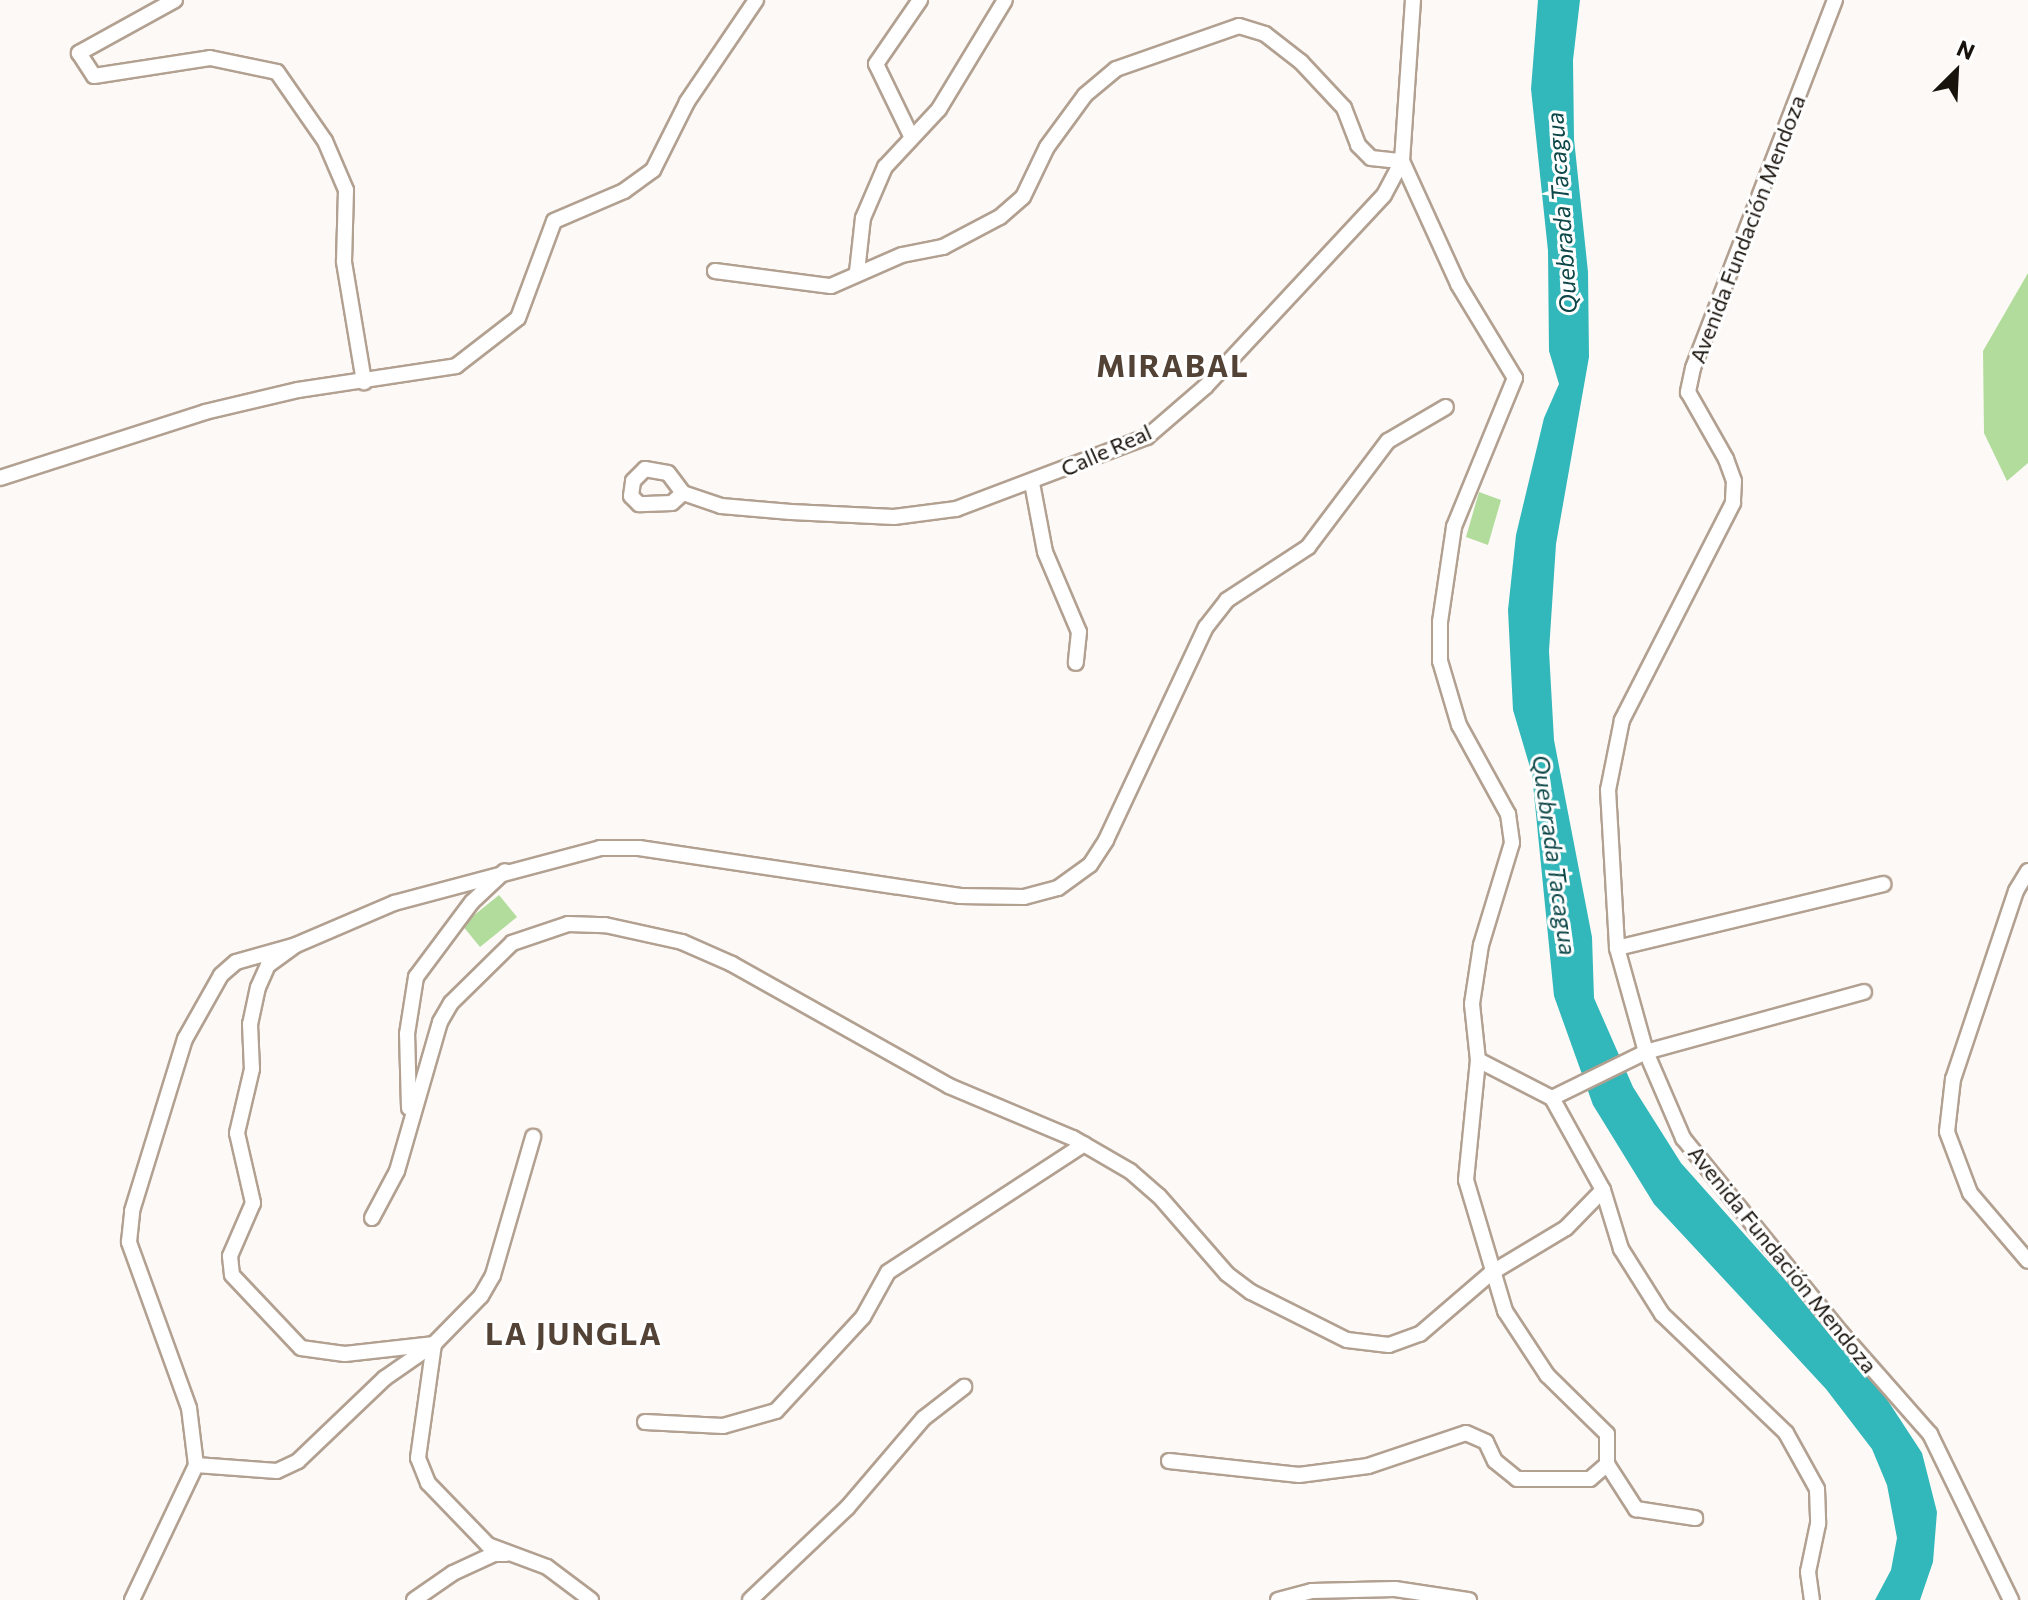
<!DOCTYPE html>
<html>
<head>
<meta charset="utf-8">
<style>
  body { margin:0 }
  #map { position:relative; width:2028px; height:1600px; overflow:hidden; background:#fdf9f6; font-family:Commissioner,sans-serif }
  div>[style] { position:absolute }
  .green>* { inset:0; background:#b2dc9c }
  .water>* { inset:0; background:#32b7ba }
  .roads { filter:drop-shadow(2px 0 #b2a091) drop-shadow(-2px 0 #b2a091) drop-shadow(0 2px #b2a091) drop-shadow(0 -2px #b2a091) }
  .minor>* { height:14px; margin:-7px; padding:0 7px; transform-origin:7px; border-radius:7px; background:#fff }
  span { translate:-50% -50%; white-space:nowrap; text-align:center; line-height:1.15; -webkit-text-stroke:6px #fff; paint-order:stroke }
  .street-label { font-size:22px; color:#19130d }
  .water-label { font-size:24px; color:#0e4748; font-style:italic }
  .district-label { font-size:30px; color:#534336; font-weight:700; letter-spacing:2px }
  .north { position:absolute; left:1916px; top:32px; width:80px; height:80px; -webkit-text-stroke:6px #fff; paint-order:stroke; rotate:24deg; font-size:22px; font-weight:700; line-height:32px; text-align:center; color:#19130d }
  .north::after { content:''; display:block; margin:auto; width:28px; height:36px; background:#19130d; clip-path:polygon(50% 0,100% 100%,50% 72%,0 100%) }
</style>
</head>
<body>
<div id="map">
  <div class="green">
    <div style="clip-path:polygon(2028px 273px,2028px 463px,2007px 481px,1984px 433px,1983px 351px)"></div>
    <div style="clip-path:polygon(1479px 492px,1501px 500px,1488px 545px,1466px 537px)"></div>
    <div style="clip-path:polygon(499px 895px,517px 917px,480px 947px,462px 925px)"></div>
  </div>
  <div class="water">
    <div style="clip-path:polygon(1538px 0,1580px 0,1573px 60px,1574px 139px,1588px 272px,1589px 357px,1556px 544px,1549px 651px,1554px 740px,1592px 937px,1594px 998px,1633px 1087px,1681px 1163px,1875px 1381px,1922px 1453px,1937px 1512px,1933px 1562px,1920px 1600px,1875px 1600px,1891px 1570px,1897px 1538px,1887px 1485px,1872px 1449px,1826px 1389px,1654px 1204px,1593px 1105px,1554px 996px,1532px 774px,1513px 710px,1508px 610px,1516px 535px,1544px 418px,1559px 384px,1549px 351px,1548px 251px,1531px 89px)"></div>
  </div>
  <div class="roads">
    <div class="minor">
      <div style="left:175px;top:0;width:110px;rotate:151.1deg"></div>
      <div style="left:79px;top:53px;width:27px;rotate:57deg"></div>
      <div style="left:94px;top:76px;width:117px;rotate:-8.8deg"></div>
      <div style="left:210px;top:58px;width:68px;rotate:11.8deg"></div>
      <div style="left:277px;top:72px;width:84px;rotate:55.2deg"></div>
      <div style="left:325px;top:141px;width:53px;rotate:66.8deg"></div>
      <div style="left:346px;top:190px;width:72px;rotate:91.6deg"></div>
      <div style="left:344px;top:262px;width:122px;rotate:80.5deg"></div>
      <div style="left:1835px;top:0;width:394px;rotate:111.1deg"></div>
      <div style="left:1693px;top:368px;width:25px;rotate:102deg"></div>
      <div style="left:1688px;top:392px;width:77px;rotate:60.4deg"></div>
      <div style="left:1726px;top:459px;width:23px;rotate:70deg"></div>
      <div style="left:1734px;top:481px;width:22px;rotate:93deg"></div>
      <div style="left:1733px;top:503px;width:244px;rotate:117.1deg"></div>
      <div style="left:1622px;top:720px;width:71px;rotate:101.3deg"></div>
      <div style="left:1608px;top:790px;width:158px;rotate:86.7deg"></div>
      <div style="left:1617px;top:948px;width:108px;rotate:74.4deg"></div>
      <div style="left:1646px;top:1052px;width:94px;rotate:66.7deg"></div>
      <div style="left:1683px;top:1138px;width:251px;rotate:51deg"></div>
      <div style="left:1841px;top:1333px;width:135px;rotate:48.6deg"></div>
      <div style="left:1930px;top:1434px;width:185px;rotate:64deg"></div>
      <div style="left:911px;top:136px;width:80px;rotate:-115.9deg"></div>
      <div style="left:876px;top:64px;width:78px;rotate:-55.5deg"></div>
      <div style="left:715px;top:271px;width:117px;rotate:7.4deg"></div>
      <div style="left:831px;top:286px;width:77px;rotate:-23.6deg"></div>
      <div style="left:902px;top:255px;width:42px;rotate:-11deg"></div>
      <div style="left:943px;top:247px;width:64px;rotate:-27.8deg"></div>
      <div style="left:1000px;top:217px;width:30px;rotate:-41deg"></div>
      <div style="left:1023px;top:197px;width:55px;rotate:-64.4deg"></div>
      <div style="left:1047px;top:147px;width:64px;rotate:-53.8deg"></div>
      <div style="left:1085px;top:95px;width:40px;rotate:-40deg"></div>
      <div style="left:1116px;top:69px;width:130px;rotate:-19.3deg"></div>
      <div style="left:1239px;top:26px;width:27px;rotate:17deg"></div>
      <div style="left:1265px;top:34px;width:46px;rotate:37.9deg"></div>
      <div style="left:1301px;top:62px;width:63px;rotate:46.9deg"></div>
      <div style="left:1344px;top:108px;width:40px;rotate:69deg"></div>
      <div style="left:1358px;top:145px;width:18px;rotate:45deg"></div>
      <div style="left:1371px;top:158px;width:31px;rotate:6deg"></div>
      <div style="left:1402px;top:161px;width:135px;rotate:65.5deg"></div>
      <div style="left:1458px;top:284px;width:110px;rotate:58.8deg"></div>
      <div style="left:1515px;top:378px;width:161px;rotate:112.3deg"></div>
      <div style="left:1454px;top:527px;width:96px;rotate:98.4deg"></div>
      <div style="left:1440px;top:622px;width:39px;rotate:90deg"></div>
      <div style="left:1440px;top:661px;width:67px;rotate:73.5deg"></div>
      <div style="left:1459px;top:725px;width:102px;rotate:61.2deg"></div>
      <div style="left:1508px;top:814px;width:29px;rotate:82deg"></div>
      <div style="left:1512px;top:843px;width:107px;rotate:106.9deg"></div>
      <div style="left:1481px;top:945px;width:60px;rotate:98.7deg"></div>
      <div style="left:1472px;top:1004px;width:56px;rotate:83.9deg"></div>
      <div style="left:1478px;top:1060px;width:83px;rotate:27.2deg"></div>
      <div style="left:1552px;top:1098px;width:105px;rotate:61deg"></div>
      <div style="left:1603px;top:1190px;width:62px;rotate:73deg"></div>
      <div style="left:1621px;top:1249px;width:77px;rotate:57.8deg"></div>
      <div style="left:1662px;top:1314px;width:172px;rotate:43.8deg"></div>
      <div style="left:1786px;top:1433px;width:64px;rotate:61deg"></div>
      <div style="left:1817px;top:1489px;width:35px;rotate:88deg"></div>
      <div style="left:1818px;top:1524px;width:49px;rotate:101.8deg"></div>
      <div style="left:1808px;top:1572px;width:28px;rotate:82deg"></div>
      <div style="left:857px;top:272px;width:54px;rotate:-83.7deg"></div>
      <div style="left:863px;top:218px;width:56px;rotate:-66.7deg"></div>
      <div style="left:885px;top:167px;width:79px;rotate:-47deg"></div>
      <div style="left:939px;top:109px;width:127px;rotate:-58.8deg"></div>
      <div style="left:645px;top:469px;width:23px;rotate:10deg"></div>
      <div style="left:668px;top:473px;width:25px;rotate:53deg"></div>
      <div style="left:683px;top:493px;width:15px;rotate:138deg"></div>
      <div style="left:672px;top:503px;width:33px;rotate:178deg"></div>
      <div style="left:639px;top:504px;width:11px;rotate:-135deg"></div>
      <div style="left:631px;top:496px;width:15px;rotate:-82deg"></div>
      <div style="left:633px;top:481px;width:17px;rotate:-45deg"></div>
      <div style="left:0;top:478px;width:215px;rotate:-17.8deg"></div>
      <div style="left:205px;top:412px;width:96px;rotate:-13.3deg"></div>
      <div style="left:298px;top:390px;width:160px;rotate:-8.6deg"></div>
      <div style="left:456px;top:366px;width:78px;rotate:-37.7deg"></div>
      <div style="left:518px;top:318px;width:103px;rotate:-69.6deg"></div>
      <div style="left:554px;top:221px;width:76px;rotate:-23.2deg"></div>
      <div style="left:624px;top:191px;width:36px;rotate:-36deg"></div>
      <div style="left:653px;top:170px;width:76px;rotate:-63.4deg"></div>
      <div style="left:687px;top:102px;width:123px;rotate:-55.9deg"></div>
      <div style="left:1032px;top:483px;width:70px;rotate:79.3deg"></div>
      <div style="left:1045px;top:552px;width:87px;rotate:67deg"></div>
      <div style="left:1079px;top:632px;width:31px;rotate:96deg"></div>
      <div style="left:683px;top:493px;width:40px;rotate:18.9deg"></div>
      <div style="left:721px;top:506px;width:70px;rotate:4.9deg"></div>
      <div style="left:791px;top:512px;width:103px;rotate:2.8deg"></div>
      <div style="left:894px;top:517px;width:63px;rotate:-7.4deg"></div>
      <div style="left:956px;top:509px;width:204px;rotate:-20.7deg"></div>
      <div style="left:1147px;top:437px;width:77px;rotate:-40.8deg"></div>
      <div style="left:1205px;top:387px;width:262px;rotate:-47deg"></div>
      <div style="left:1384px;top:195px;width:38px;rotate:-62deg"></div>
      <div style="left:1402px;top:161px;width:161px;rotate:-86.1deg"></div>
      <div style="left:2028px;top:871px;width:23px;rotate:121deg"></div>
      <div style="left:2016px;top:891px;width:198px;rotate:108.5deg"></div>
      <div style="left:1953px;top:1079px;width:53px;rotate:96.5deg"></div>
      <div style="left:1947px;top:1132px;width:65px;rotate:69.3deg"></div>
      <div style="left:1970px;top:1193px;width:89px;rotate:49.5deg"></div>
      <div style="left:293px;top:947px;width:31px;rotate:144deg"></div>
      <div style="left:268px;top:965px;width:24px;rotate:114deg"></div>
      <div style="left:258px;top:987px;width:38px;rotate:102deg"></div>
      <div style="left:250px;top:1024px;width:45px;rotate:87.5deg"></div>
      <div style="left:252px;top:1069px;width:66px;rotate:103.2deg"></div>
      <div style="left:237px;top:1133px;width:72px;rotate:77.1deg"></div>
      <div style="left:253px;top:1203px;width:58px;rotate:113.5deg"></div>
      <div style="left:230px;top:1256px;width:19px;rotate:84deg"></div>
      <div style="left:232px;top:1275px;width:100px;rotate:46.6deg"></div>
      <div style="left:301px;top:1348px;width:44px;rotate:7.8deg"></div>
      <div style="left:345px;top:1354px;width:90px;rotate:-6.4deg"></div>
      <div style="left:434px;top:1344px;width:67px;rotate:-45.6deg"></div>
      <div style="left:481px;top:1296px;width:24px;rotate:-60deg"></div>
      <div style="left:493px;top:1275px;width:144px;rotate:-73.8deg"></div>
      <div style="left:1617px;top:948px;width:274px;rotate:-13.5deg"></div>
      <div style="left:1478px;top:1060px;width:121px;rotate:95.7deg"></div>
      <div style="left:1466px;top:1180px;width:137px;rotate:73.4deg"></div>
      <div style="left:1505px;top:1311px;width:77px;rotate:56.7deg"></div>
      <div style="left:1547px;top:1375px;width:84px;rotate:44.5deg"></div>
      <div style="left:1607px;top:1434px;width:30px;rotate:90deg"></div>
      <div style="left:1607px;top:1464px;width:54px;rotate:57.2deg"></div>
      <div style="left:1636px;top:1509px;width:60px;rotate:8.7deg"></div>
      <div style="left:1552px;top:1098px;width:105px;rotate:-26.1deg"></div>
      <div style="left:1646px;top:1052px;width:226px;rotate:-15.4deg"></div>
      <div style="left:409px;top:1108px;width:74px;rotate:-91.5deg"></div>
      <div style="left:407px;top:1034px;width:58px;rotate:-81deg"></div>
      <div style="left:416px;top:977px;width:94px;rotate:-53.3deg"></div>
      <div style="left:472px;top:902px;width:45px;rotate:-43.2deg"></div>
      <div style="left:372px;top:1218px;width:53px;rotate:-62deg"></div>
      <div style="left:397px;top:1171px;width:155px;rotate:-73.9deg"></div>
      <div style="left:440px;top:1022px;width:22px;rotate:-60deg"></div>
      <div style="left:451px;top:1003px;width:86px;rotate:-44.5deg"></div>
      <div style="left:512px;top:943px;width:59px;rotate:-18.7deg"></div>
      <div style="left:568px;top:924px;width:37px;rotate:2deg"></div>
      <div style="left:605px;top:925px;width:79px;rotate:12.4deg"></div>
      <div style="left:682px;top:942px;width:55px;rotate:23.7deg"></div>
      <div style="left:732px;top:964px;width:249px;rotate:29.3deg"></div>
      <div style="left:949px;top:1086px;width:134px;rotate:22.8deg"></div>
      <div style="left:1073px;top:1138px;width:66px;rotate:30.1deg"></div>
      <div style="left:1130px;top:1171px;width:38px;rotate:41deg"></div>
      <div style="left:1159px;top:1196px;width:103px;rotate:48.9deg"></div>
      <div style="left:1227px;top:1274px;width:30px;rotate:37deg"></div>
      <div style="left:1251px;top:1292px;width:107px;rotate:26.6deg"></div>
      <div style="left:1347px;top:1340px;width:42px;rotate:6.8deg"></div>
      <div style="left:1389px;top:1345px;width:33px;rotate:-20deg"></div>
      <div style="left:1420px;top:1334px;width:94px;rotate:-40.7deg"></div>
      <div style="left:1491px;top:1273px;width:87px;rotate:-31deg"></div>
      <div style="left:1566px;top:1228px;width:53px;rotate:-45.8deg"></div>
      <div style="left:434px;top:1344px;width:115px;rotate:98deg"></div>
      <div style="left:418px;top:1458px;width:27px;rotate:68deg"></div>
      <div style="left:428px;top:1483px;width:86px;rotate:45.9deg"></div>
      <div style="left:488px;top:1545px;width:63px;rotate:20.4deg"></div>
      <div style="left:547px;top:1567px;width:55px;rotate:36.9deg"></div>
      <div style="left:645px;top:1422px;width:78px;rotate:2.9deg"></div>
      <div style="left:723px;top:1426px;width:55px;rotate:-15.8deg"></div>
      <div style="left:776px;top:1411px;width:128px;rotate:-47.2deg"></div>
      <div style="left:863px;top:1317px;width:51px;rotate:-60.9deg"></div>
      <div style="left:888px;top:1272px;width:234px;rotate:-33.1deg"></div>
      <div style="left:1169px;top:1461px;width:131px;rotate:6.1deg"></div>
      <div style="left:1299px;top:1475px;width:70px;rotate:-7.4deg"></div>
      <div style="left:1368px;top:1466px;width:103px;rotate:-18.6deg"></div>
      <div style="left:1466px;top:1433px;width:22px;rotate:24deg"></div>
      <div style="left:1486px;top:1442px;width:21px;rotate:65deg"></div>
      <div style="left:1495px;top:1461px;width:28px;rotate:39deg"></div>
      <div style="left:1517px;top:1479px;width:73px"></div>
      <div style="left:1590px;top:1479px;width:23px;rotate:-41deg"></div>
      <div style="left:196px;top:1465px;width:81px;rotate:4.2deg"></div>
      <div style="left:277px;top:1471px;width:23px;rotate:-25deg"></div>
      <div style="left:298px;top:1461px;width:120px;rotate:-43.7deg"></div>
      <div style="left:385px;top:1378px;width:60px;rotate:-34.8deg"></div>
      <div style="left:132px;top:1600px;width:149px;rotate:-64.6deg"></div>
      <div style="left:196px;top:1465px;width:57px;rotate:-97deg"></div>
      <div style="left:189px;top:1408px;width:177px;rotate:-109.9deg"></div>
      <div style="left:129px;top:1242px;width:31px;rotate:-84deg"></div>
      <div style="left:132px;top:1211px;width:180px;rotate:-72.9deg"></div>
      <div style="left:185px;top:1039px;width:73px;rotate:-60.6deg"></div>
      <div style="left:221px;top:975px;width:20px;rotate:-41deg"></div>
      <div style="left:236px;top:962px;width:62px;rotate:-15.8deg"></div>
      <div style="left:296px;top:945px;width:107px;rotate:-23.2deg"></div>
      <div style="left:394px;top:903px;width:213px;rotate:-14.9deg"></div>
      <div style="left:600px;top:848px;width:39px"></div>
      <div style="left:639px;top:848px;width:325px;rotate:8.5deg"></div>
      <div style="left:960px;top:896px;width:64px;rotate:0.9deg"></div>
      <div style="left:1024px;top:897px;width:35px;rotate:-15deg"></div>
      <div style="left:1058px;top:888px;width:39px;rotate:-36deg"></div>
      <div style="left:1090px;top:865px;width:30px;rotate:-57deg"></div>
      <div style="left:1106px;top:840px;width:235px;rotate:-64.9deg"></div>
      <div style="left:1206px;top:627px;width:34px;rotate:-52deg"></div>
      <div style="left:1227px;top:600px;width:97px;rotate:-33.2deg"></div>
      <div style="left:1308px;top:547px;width:133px;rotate:-53deg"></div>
      <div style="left:1388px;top:441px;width:67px;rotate:-30.4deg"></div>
      <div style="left:414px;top:1600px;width:47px;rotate:-34.7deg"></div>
      <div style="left:453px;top:1573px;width:45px;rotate:-24.9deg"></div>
      <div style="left:494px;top:1554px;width:12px"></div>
      <div style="left:750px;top:1600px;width:134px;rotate:-43.5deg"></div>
      <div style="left:847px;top:1508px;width:118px;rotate:-49.5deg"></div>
      <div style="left:924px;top:1418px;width:51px;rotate:-37.8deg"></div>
      <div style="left:1278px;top:1600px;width:35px;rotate:-15deg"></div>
      <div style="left:1312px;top:1591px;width:83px;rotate:-1.4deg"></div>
      <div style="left:1395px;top:1589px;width:75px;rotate:8.5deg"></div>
    </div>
  </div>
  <div class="street-label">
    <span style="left:1747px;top:229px;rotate:-69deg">Avenida Fundación Mendoza</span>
    <span style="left:1106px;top:450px;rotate:-24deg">Calle Real</span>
    <span style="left:1783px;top:1259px;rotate:51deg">Avenida Fundación Mendoza</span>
  </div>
  <div class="water-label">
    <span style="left:1561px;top:213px;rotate:-94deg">Quebrada Tacagua</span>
    <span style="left:1555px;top:855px;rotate:82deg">Quebrada Tacagua</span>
  </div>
  <div class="district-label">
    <span style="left:1173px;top:365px">MIRABAL</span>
    <span style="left:574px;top:1333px">LA JUNGLA</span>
  </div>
  <div class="north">N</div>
</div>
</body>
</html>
